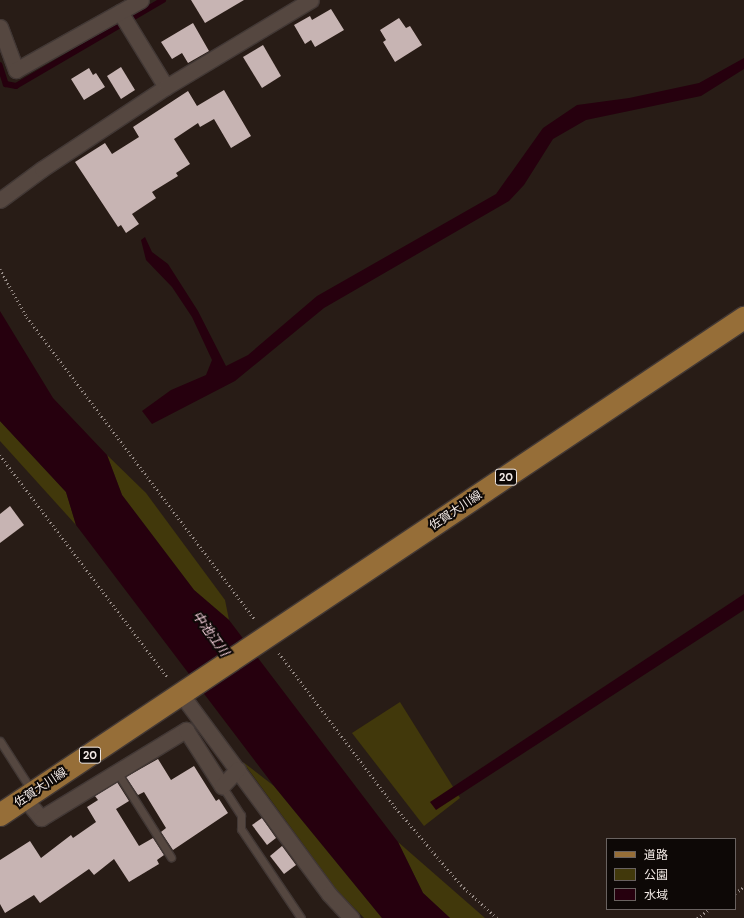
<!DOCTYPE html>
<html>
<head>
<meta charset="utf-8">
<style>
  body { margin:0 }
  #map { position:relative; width:744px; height:918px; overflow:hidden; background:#281c16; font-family:"DM Sans","Noto Sans JP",sans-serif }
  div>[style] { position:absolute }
  .green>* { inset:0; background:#41380b }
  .water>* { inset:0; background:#26000e }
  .stream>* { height:5.5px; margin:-2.75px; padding:0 2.75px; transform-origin:2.75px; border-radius:2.75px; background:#26000e }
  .building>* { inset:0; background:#c7b4b3 }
  .path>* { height:2.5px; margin-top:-1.25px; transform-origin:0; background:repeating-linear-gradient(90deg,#988d88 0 1px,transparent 0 4px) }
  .roads { filter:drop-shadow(1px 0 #423835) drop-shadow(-1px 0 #423835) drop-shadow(0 1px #423835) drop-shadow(0 -1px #423835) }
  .lane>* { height:7px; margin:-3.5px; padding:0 3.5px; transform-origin:3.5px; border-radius:3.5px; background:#554740 }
  .street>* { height:15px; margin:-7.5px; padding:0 7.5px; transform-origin:7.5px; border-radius:7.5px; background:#554740 }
  .primary>* { height:22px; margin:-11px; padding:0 11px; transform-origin:11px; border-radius:11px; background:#966e38 }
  span { translate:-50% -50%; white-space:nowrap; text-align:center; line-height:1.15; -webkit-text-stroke:4px #0d0806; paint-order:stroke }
  .shield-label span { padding:1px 3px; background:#0d0806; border:1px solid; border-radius:3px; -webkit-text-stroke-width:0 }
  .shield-label { font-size:11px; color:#f3eae6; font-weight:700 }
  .street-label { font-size:12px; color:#f3eae6 }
  .water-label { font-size:13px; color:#f7d1dd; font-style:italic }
  .legend { position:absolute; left:606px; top:838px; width:130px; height:72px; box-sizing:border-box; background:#0d0806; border:1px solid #696260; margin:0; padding:5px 7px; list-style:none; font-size:12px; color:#f3eae6 }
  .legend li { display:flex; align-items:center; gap:8px; height:20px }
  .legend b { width:20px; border:1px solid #696260 }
</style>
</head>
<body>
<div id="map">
  <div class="green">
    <div style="clip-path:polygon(0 421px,66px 492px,76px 525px,0 441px)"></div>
    <div style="clip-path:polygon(107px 455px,146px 493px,225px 600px,229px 620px,194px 590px,122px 495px)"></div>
    <div style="clip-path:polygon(400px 702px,460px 798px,424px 826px,352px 733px)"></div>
    <div style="clip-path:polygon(243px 762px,274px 786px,382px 918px,364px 918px,336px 889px)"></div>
    <div style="clip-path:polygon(398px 842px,485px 918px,450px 918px,423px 893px)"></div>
  </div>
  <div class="water">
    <div style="clip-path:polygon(744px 58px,744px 69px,701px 96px,586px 120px,553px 139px,524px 185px,509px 201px,324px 308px,235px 381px,152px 424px,142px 411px,171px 390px,206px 375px,212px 360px,192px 317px,172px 287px,146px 260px,141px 240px,145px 237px,152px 252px,168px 264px,198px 311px,226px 366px,248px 355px,317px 296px,496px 194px,543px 128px,577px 105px,629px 98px,699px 83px)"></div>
    <div style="clip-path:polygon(0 311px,53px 398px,107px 455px,122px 495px,194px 590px,229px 620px,398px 842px,423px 893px,450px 918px,382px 918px,274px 786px,76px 525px,66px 492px,0 421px)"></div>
    <div style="clip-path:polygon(744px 594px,744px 610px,436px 810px,430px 802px)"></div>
  </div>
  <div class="stream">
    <div style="left:0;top:65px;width:20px;rotate:72deg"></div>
    <div style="left:6px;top:84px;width:10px;rotate:11deg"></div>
    <div style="left:16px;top:86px;width:170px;rotate:-30.3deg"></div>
  </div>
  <div class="building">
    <div style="clip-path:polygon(191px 0,244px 0,205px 23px)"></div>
    <div style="clip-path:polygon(331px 9px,344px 30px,315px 47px,311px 40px,305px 44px,294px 25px,310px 16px,312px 20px)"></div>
    <div style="clip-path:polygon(399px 18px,406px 28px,410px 26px,422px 45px,395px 62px,383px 42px,386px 40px,380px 30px)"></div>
    <div style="clip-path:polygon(193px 23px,209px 51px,188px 63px,182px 53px,172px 59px,161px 42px)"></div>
    <div style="clip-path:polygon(263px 45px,281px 76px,262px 88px,243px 57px)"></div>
    <div style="clip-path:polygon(121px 67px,135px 90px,121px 99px,107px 76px)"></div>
    <div style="clip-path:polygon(89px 68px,93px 75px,96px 73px,105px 87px,84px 100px,71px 79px)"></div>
    <div style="clip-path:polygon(224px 90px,251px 136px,231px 148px,214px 119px,200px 127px,198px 123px,174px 139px,190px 164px,176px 173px,178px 176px,152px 192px,156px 198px,132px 214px,139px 224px,126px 233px,121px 225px,118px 227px,75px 162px,105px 143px,112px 154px,139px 137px,133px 127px,188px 91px,197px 106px)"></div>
    <div style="clip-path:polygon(10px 506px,24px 525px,0 543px,0 514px)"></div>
    <div style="clip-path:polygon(158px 759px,171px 780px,194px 766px,216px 801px,219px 799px,228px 813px,173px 850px,161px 832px,166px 828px,144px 792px,138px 795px,126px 777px)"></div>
    <div style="clip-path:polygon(117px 782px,129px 801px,116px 809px,139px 846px,153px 838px,164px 855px,157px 860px,159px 864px,129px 882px,114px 859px,94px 875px,89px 869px,40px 903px,34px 895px,5px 913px,0 904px,0 860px,30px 841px,41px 858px,71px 835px,73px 838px,96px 822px,87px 807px,98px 800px,95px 796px)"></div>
    <div style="clip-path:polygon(262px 818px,276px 838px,267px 845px,252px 825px)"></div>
    <div style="clip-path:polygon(282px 846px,296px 865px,284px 874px,270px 856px)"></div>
  </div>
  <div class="path">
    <div style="left:0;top:269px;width:55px;rotate:60.6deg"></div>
    <div style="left:27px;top:317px;width:379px;rotate:53deg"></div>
    <div style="left:0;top:455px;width:279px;rotate:53deg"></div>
    <div style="left:279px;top:653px;width:194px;rotate:53deg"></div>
    <div style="left:396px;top:808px;width:101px;rotate:49.8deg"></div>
    <div style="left:461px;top:885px;width:49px;rotate:42.5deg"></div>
    <div style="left:735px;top:893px;width:11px;rotate:-34deg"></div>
    <div style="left:697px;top:918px;width:16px;rotate:-35deg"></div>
  </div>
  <div class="roads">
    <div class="lane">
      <div style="left:0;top:741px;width:59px;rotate:57.4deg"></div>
      <div style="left:117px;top:772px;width:101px;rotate:57.6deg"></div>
      <div style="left:222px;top:786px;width:35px;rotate:57deg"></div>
      <div style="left:241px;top:815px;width:14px;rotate:90deg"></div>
      <div style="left:241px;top:829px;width:107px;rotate:56deg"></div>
    </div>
    <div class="street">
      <div style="left:120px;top:12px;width:88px;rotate:58.5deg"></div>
      <div style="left:0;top:27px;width:46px;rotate:69.6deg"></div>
      <div style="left:16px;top:70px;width:143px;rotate:-29.2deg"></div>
      <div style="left:0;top:200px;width:52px;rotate:-36.4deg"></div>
      <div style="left:42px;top:169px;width:149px;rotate:-33.5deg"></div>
      <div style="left:166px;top:87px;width:169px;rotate:-31deg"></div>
      <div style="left:181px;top:694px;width:249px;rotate:53.5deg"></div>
      <div style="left:329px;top:894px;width:33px;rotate:47deg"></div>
      <div style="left:25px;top:799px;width:25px;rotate:50deg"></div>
      <div style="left:41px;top:818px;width:170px;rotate:-31.3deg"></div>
      <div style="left:186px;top:730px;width:67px;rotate:57.3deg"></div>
      <div style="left:222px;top:786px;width:23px;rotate:-47deg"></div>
    </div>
    <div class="primary">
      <div style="left:0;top:815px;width:895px;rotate:-33.74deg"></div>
    </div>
  </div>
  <div class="shield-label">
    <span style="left:506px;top:477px">20</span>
    <span style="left:90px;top:755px">20</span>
  </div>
  <div class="street-label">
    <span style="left:456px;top:511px;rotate:-34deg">佐賀大川線</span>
    <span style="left:41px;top:788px;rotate:-34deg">佐賀大川線</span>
  </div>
  <div class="water-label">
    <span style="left:210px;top:634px;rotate:54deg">中池江川</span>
  </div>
  <ul class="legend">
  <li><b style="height:5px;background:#966e38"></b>道路</li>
  <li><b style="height:11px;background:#41380b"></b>公園</li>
  <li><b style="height:11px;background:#26000e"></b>水域</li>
  </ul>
</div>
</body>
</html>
